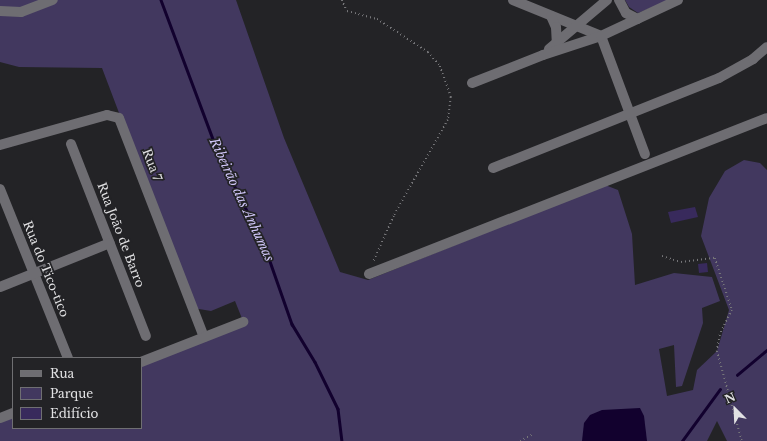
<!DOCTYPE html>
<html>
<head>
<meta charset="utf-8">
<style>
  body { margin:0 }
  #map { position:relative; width:767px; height:441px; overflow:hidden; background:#232326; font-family:"Libre Baskerville",serif }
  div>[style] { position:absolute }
  .green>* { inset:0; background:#42385f }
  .water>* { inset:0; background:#12012e }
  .stream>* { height:2.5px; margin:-1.25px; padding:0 1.25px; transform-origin:1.25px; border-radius:1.25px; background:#12012e }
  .building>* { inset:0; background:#382a5c }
  .path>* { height:1.5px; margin-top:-0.75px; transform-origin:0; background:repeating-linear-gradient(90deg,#767679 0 1px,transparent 0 4px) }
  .minor>* { height:10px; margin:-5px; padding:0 5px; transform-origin:5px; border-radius:5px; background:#6e6d72 }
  span { translate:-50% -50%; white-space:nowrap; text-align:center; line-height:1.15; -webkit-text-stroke:3.5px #232326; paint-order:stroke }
  .street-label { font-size:12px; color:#e1e1e3 }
  .water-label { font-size:13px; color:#cec4f6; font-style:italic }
  .legend { position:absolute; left:12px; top:357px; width:130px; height:72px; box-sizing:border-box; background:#232326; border:1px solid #6f6f72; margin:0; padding:5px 7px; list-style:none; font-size:12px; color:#e1e1e3 }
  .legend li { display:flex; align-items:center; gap:8px; height:20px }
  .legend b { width:20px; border:1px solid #6f6f72 }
  .north { position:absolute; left:715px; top:389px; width:40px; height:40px; -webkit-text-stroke:3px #232326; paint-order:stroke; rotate:336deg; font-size:11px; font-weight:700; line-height:16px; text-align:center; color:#e1e1e3 }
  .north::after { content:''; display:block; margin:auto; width:14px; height:18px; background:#e1e1e3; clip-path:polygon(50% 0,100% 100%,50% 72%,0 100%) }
</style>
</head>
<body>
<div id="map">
  <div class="green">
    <div style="clip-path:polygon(0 0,236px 0,284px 138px,340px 272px,368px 280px,605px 185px,618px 190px,632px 234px,635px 285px,674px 273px,712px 277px,720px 301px,702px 308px,703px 323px,682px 386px,676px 387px,674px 345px,659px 349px,667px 396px,693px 390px,697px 370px,717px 351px,729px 310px,701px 236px,709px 198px,725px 171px,744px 160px,760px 163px,767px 170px,767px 441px,727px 441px,717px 421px,707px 441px,0 441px,0 418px,13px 413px,13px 428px,141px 428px,141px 362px,243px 321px,235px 301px,211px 311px,193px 308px,102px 68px,19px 67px,0 62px)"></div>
    <div style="clip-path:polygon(625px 0,671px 0,638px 13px,629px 7px)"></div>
  </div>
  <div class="water">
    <div style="clip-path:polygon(640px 408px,644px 416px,647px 441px,582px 441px,584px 423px,590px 415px,602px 410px)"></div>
  </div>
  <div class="stream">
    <div style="left:161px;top:0;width:165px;rotate:69.5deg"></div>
    <div style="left:219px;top:155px;width:103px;rotate:63.4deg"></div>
    <div style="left:265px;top:247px;width:82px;rotate:70.7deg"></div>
    <div style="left:292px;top:324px;width:44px;rotate:58.8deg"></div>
    <div style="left:315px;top:362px;width:52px;rotate:63.9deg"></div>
    <div style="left:338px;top:409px;width:32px;rotate:83deg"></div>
    <div style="left:737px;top:375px;width:39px;rotate:-40deg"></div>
    <div style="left:682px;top:441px;width:64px;rotate:-53.8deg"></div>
  </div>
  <div class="building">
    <div style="clip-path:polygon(695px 207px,698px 217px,671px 223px,668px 212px)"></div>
    <div style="clip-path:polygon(707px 263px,708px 272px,699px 273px,698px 264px)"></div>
  </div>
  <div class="path">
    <div style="left:342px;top:0;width:12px;rotate:66deg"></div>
    <div style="left:347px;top:11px;width:31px;rotate:15deg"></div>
    <div style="left:377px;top:19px;width:61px;rotate:32.9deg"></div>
    <div style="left:428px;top:52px;width:18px;rotate:49deg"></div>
    <div style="left:440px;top:66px;width:33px;rotate:70deg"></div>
    <div style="left:451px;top:97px;width:23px;rotate:97deg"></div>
    <div style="left:448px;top:120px;width:110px;rotate:119.4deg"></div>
    <div style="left:394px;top:216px;width:51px;rotate:114.1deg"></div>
    <div style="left:662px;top:256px;width:20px;rotate:18deg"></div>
    <div style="left:681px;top:262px;width:34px;rotate:-7deg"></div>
    <div style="left:715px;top:258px;width:55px;rotate:71.9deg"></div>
    <div style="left:732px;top:310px;width:28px;rotate:116deg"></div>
    <div style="left:720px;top:335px;width:16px;rotate:101deg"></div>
    <div style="left:717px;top:351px;width:93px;rotate:74.5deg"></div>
    <div style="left:520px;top:441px;width:15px;rotate:-28deg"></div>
  </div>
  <div class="minor">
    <div style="left:513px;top:0;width:95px;rotate:22.2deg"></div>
    <div style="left:601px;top:36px;width:126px;rotate:69.6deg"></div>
    <div style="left:619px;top:0;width:15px;rotate:62deg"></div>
    <div style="left:626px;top:13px;width:13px;rotate:27deg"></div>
    <div style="left:0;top:11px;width:21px;rotate:3deg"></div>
    <div style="left:21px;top:12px;width:34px;rotate:-21deg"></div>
    <div style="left:551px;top:16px;width:12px;rotate:66deg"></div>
    <div style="left:556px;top:27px;width:17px;rotate:87deg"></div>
    <div style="left:549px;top:49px;width:76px;rotate:-40.2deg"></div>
    <div style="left:472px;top:83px;width:76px;rotate:-21.5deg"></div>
    <div style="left:543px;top:55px;width:61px;rotate:-18.1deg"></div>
    <div style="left:601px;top:36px;width:85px;rotate:-25.1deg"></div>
    <div style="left:71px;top:144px;width:206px;rotate:68.7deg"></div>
    <div style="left:0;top:145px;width:111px;rotate:-15.7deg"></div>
    <div style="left:107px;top:115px;width:12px;rotate:14deg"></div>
    <div style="left:119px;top:118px;width:235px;rotate:68.8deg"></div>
    <div style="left:493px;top:168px;width:243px;rotate:-21.7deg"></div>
    <div style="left:719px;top:78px;width:39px;rotate:-29deg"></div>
    <div style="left:753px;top:59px;width:18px;rotate:-41deg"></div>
    <div style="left:0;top:189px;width:182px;rotate:68.1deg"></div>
    <div style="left:369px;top:274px;width:427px;rotate:-21.4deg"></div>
    <div style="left:0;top:287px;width:118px;rotate:-21.8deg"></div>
    <div style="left:141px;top:362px;width:110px;rotate:-21.4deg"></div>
    <div style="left:0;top:418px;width:14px;rotate:-21deg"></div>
  </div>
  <div class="street-label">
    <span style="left:152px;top:165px;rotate:69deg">Rua 7</span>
    <span style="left:121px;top:235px;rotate:69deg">Rua João de Barro</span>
    <span style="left:46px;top:269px;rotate:68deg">Rua do Tico-tico</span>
  </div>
  <div class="water-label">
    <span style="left:241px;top:200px;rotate:65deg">Ribeirão das Anhumas</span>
  </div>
  <ul class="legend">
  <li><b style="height:5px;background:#6e6d72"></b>Rua</li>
  <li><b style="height:11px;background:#42385f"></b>Parque</li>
  <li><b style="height:11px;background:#382a5c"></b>Edifício</li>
  </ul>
  <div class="north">N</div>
</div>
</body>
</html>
